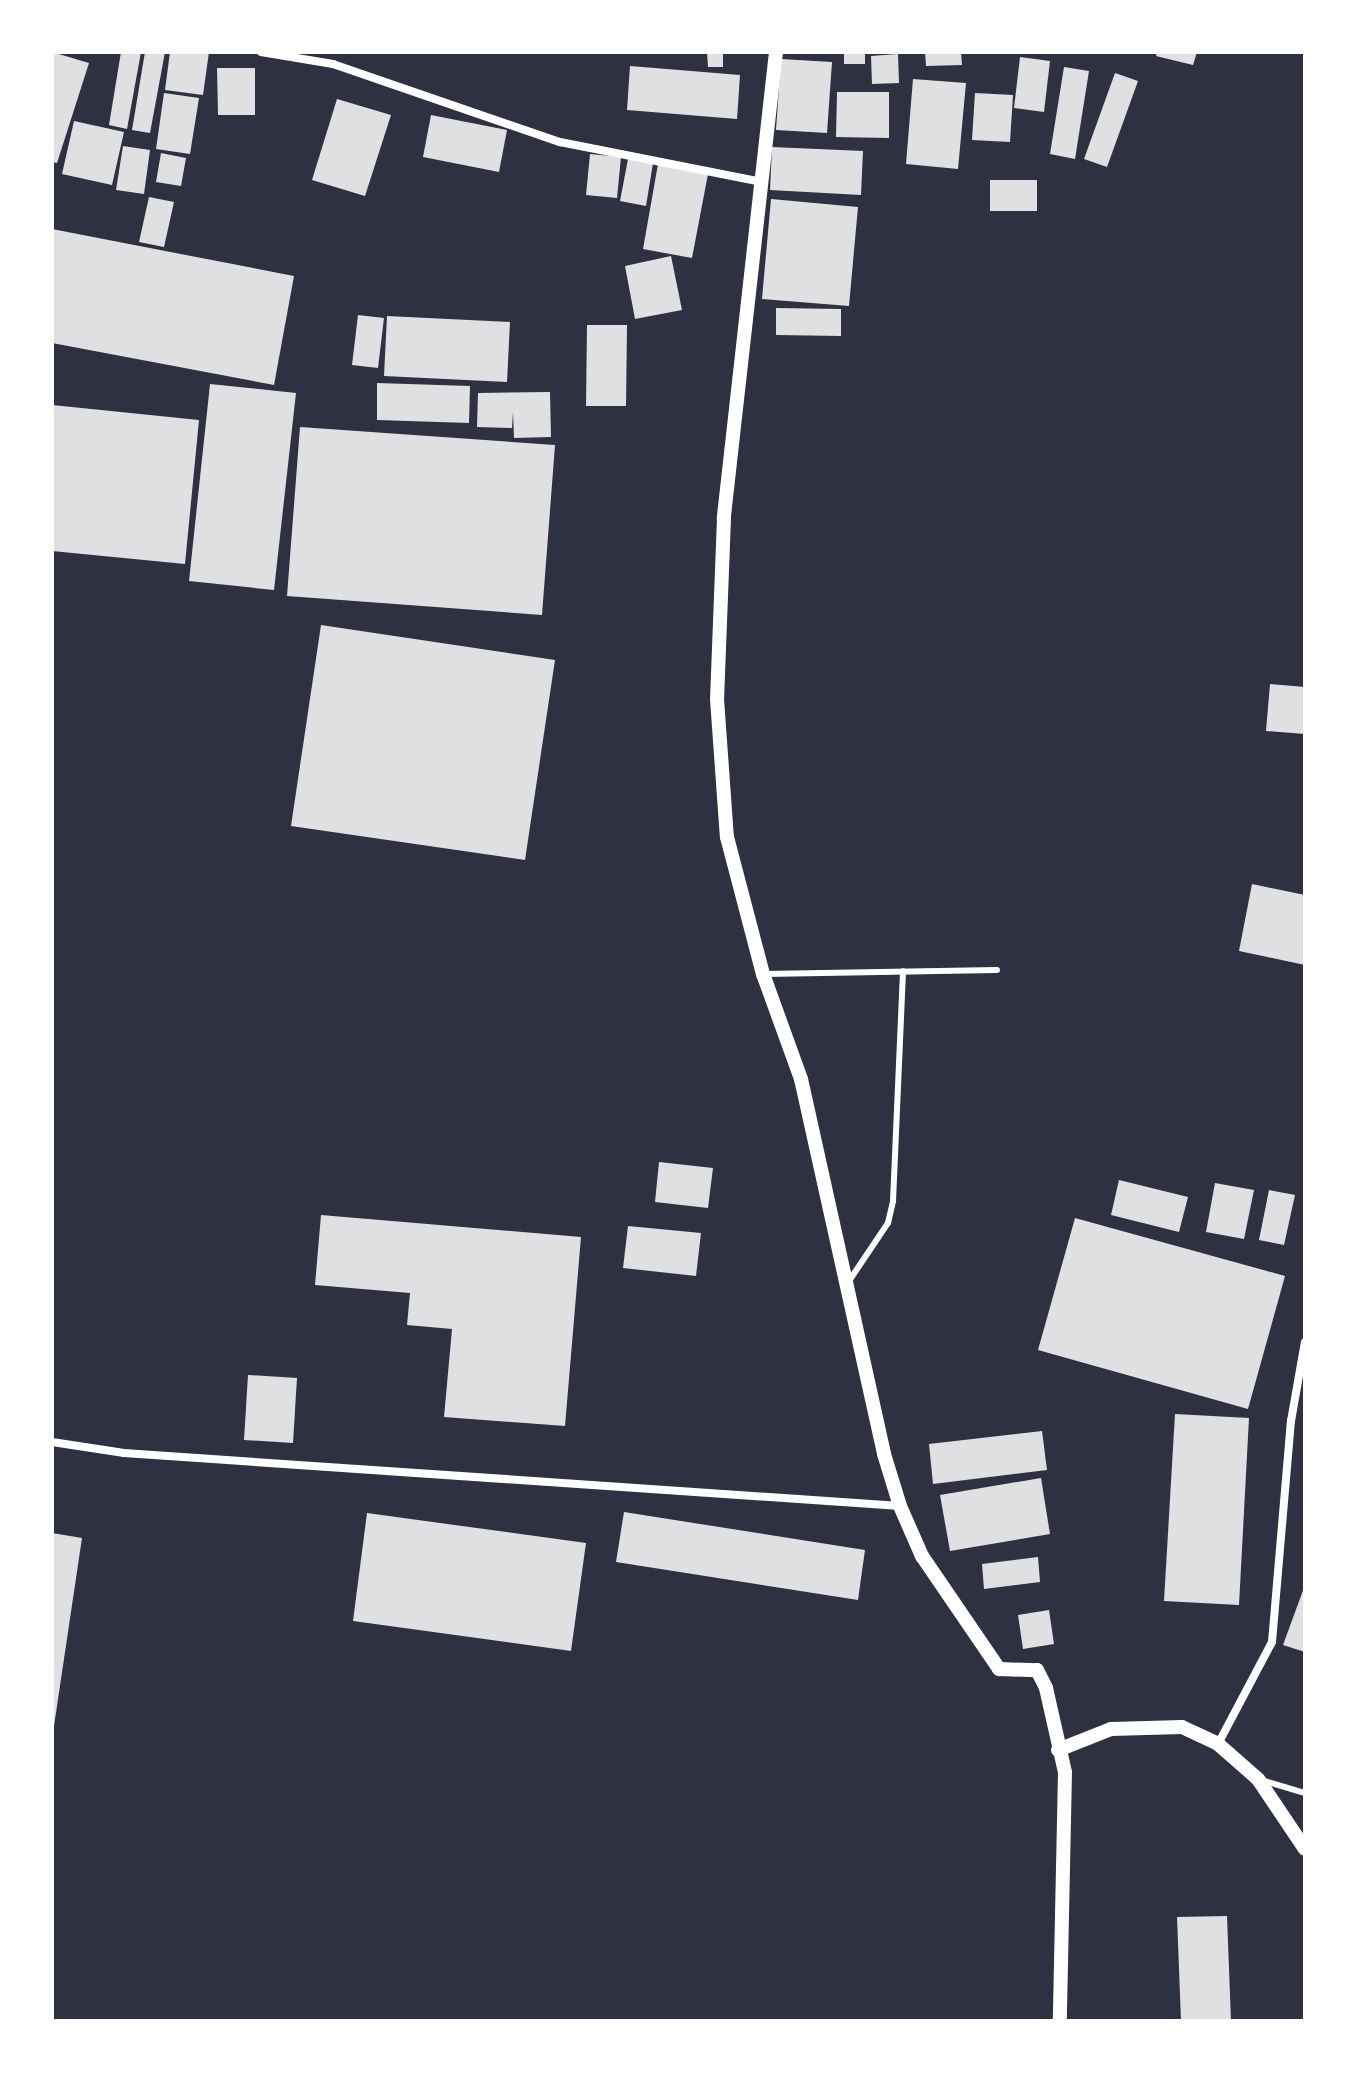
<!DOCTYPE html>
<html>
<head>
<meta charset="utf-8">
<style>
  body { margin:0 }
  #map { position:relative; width:1357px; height:2073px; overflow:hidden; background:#2d3142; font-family:Roboto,sans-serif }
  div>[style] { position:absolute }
  .building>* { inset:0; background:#e0e0e3 }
  .service>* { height:6px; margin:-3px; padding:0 3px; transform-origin:3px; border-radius:3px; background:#fff }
  .minor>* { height:8px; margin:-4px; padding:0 4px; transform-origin:4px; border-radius:4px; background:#fff }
  .tertiary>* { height:14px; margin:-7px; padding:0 7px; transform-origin:7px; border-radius:7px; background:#fff }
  span { translate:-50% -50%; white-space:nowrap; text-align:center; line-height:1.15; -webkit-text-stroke:6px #fff; paint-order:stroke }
  .frame { position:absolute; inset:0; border:54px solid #fff; pointer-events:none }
</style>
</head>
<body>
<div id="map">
  <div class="building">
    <div style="clip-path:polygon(52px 52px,89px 63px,57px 163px,52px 162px)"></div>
    <div style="clip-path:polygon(121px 52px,141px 52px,127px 129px,109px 125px)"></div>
    <div style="clip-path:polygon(145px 52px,165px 52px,150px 133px,132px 130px)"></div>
    <div style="clip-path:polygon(170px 52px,209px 52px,203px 95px,165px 90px)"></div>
    <div style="clip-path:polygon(707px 52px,723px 52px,723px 67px,708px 67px)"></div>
    <div style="clip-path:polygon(844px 52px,865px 52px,865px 64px,844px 64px)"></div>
    <div style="clip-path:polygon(925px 52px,961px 52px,962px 65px,926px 66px)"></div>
    <div style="clip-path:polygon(1157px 52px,1197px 52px,1193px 65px,1156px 56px)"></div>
    <div style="clip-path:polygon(898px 54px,899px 83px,872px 84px,871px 56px)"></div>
    <div style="clip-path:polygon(1020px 57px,1050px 61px,1044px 112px,1014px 108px)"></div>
    <div style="clip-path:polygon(781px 59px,832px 62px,827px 133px,776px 130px)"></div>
    <div style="clip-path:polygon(630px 66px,740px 75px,737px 119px,627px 110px)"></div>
    <div style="clip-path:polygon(1064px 67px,1089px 71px,1075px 159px,1050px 154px)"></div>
    <div style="clip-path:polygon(217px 68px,255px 68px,255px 115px,218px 115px)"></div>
    <div style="clip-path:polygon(1115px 73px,1138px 81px,1107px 167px,1084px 159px)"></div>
    <div style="clip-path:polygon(913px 79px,966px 83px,958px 169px,906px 164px)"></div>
    <div style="clip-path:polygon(837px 92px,889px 92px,889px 138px,836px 137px)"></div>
    <div style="clip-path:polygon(164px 93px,199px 98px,190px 154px,156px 149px)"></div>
    <div style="clip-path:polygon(975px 93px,1013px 95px,1010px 142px,972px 140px)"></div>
    <div style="clip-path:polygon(337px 99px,391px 115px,365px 196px,312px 180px)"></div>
    <div style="clip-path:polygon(431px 115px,507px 130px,499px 172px,423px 157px)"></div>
    <div style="clip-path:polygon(74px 121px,124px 132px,112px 185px,62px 174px)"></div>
    <div style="clip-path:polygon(123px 146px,150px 150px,144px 194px,116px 190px)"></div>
    <div style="clip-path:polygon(772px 147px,863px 151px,861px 195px,770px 190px)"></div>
    <div style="clip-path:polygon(161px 153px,186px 158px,181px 186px,156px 182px)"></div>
    <div style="clip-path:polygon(590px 154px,621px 157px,617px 198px,586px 195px)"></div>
    <div style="clip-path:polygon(628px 159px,653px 163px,646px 206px,620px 201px)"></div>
    <div style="clip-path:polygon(658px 164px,708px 174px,692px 258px,643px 249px)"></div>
    <div style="clip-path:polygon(990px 180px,1037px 180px,1037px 211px,990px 211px)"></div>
    <div style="clip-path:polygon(149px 197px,174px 202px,164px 247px,139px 242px)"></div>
    <div style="clip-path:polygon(771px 199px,858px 207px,849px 306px,762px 299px)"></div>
    <div style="clip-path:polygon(52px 229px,294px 276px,274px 385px,52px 343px)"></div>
    <div style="clip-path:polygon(671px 256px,682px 310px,635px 319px,625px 266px)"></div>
    <div style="clip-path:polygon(776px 308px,841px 309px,841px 336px,776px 335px)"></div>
    <div style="clip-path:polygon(358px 315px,384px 318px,378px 368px,352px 365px)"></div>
    <div style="clip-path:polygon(387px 316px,510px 322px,507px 382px,384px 376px)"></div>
    <div style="clip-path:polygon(587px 325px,627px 325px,626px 406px,586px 406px)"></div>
    <div style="clip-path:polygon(377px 383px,470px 386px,469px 423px,377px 420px)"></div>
    <div style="clip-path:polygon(210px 384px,296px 393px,274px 590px,189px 581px)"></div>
    <div style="clip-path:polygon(550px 392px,551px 437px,514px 438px,513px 412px,512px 428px,477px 427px,478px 393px)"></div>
    <div style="clip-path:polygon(52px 405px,199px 420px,185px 564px,52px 551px)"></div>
    <div style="clip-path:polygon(300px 427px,555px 445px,542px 615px,287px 596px)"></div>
    <div style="clip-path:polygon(321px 625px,555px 660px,525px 860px,291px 826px)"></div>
    <div style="clip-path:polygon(1270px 684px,1305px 687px,1305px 734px,1266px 731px)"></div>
    <div style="clip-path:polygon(1252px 884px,1305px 895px,1305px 965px,1239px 951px)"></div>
    <div style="clip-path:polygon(659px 1162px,713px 1168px,708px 1208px,655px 1202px)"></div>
    <div style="clip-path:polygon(1119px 1180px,1188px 1197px,1179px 1232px,1111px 1215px)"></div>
    <div style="clip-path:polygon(1215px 1183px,1254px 1190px,1244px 1239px,1206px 1232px)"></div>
    <div style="clip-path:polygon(1269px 1190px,1295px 1195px,1284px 1245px,1259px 1240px)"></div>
    <div style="clip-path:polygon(321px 1215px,581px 1237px,565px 1426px,444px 1417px,452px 1329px,407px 1325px,410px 1293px,315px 1285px)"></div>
    <div style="clip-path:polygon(1075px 1218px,1285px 1276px,1248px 1409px,1038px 1350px)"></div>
    <div style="clip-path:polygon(628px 1226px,701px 1233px,696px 1276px,623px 1268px)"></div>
    <div style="clip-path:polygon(248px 1375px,297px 1378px,293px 1443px,244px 1440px)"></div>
    <div style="clip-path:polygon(1175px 1414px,1249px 1418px,1239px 1605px,1164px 1601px)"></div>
    <div style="clip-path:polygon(1042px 1431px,1047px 1470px,933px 1484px,929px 1444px)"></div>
    <div style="clip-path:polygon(1041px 1478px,1050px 1534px,950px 1551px,940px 1495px)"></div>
    <div style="clip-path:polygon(624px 1512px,865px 1550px,858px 1600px,616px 1562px)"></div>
    <div style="clip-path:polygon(367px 1513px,586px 1543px,571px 1651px,353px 1621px)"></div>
    <div style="clip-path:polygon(52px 1533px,82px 1538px,54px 1726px,52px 1726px)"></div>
    <div style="clip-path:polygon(1038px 1557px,1040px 1582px,984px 1589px,982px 1564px)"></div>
    <div style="clip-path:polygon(1305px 1585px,1305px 1652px,1283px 1645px)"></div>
    <div style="clip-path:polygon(1049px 1610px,1054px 1644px,1023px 1649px,1018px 1615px)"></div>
    <div style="clip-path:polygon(1227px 1916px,1231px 2021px,1181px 2021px,1177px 1917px)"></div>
  </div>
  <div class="service">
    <div style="left:764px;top:974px;width:233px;rotate:-1deg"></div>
    <div style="left:849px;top:1281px;width:70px;rotate:-56.1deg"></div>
    <div style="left:888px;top:1223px;width:23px;rotate:-77deg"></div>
    <div style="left:893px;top:1201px;width:230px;rotate:-87.5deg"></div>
    <div style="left:1261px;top:1780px;width:46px;rotate:16.5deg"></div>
  </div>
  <div class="minor">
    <div style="left:261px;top:52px;width:73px;rotate:9.5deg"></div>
    <div style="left:333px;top:64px;width:240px;rotate:19deg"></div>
    <div style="left:560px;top:142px;width:206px;rotate:11.2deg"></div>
    <div style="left:52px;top:1442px;width:73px;rotate:8.7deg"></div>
    <div style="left:124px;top:1453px;width:778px;rotate:3.91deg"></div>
    <div style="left:1218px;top:1744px;width:115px;rotate:-62.1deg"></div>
    <div style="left:1272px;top:1642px;width:222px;rotate:-85.1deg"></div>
    <div style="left:1291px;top:1421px;width:80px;rotate:-80deg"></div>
  </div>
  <div class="tertiary">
    <div style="left:776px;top:52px;width:469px;rotate:96.4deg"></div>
    <div style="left:724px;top:518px;width:181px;rotate:92.2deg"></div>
    <div style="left:717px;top:699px;width:138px;rotate:85.9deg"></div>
    <div style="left:727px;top:837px;width:142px;rotate:75.3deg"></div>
    <div style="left:763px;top:974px;width:112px;rotate:70.1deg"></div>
    <div style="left:801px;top:1079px;width:384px;rotate:77.5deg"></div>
    <div style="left:884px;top:1454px;width:54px;rotate:72.9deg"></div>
    <div style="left:900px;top:1506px;width:55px;rotate:66.3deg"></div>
    <div style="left:922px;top:1556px;width:137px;rotate:55.7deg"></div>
    <div style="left:999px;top:1669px;width:38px;rotate:2deg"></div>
    <div style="left:1037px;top:1670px;width:20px;rotate:63deg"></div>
    <div style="left:1046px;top:1688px;width:86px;rotate:77.3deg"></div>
    <div style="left:1065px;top:1772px;width:249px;rotate:91.2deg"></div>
    <div style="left:1058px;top:1750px;width:57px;rotate:-21.6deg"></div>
    <div style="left:1111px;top:1729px;width:71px;rotate:-1.6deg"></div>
    <div style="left:1182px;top:1727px;width:40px;rotate:25deg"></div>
    <div style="left:1218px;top:1744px;width:53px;rotate:41.2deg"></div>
    <div style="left:1258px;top:1779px;width:84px;rotate:56.1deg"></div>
  </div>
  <div class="frame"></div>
</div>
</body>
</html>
